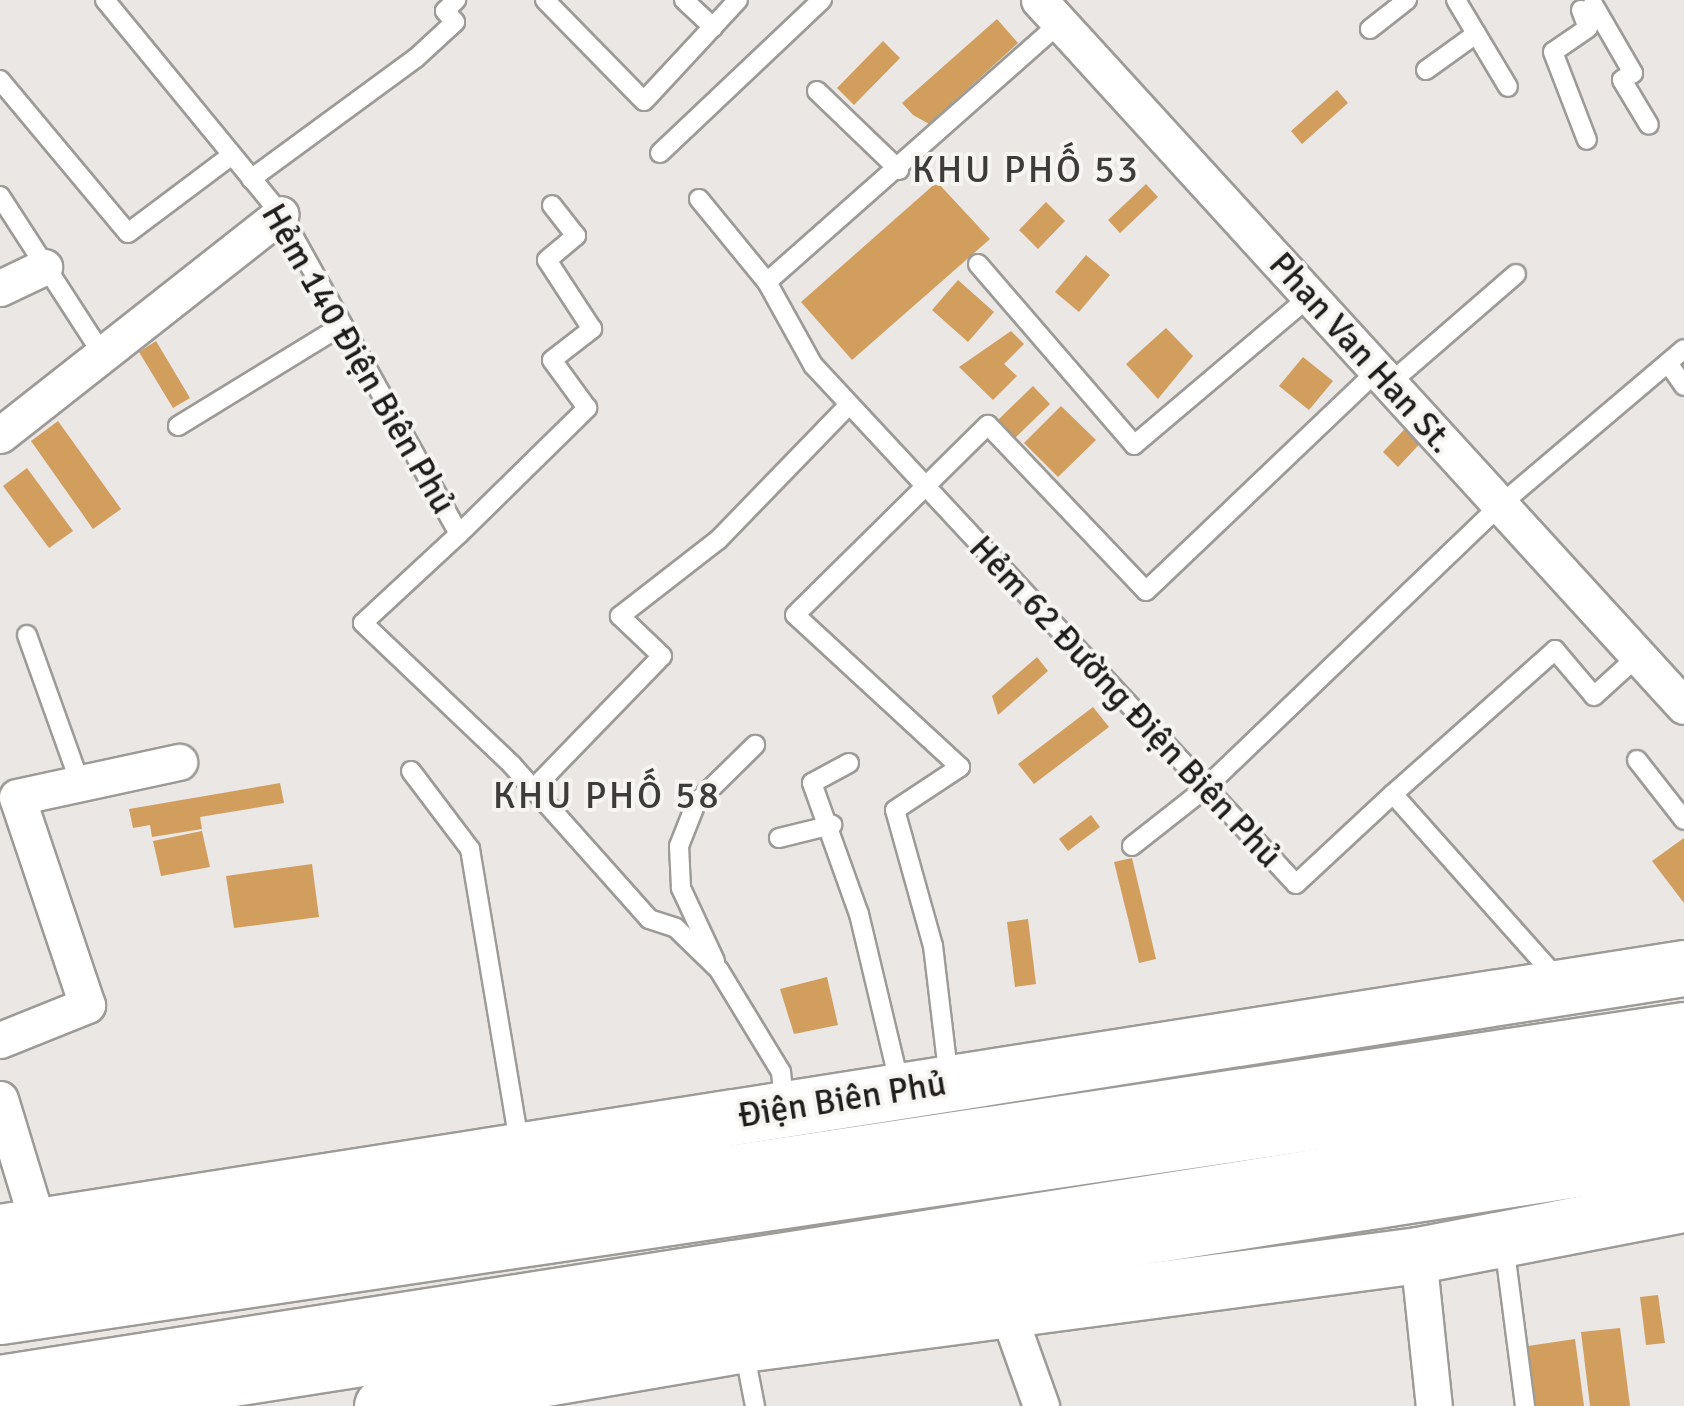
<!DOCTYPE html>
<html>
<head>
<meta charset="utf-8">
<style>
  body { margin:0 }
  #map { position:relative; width:1684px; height:1406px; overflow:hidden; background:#eae7e5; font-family:Signika,sans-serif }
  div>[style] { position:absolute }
  .building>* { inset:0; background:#d19e5d }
  .roads { filter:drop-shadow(2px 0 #9d9b98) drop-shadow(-2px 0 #9d9b98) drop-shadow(0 2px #9d9b98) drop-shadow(0 -2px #9d9b98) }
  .lane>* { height:18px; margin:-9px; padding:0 9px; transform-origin:9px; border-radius:9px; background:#fff }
  .street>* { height:35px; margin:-17.5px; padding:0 17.5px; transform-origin:17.5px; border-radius:17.5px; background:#fff }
  .primary>* { height:55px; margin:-27.5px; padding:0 27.5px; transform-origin:27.5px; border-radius:27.5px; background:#fff }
  .highway>* { height:55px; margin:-27.5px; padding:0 27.5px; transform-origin:27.5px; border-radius:27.5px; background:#fff }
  span { translate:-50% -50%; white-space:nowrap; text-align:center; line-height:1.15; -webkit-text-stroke:8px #f7f5f2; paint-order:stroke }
  .street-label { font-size:35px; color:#1e1d1c }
  .neighbourhood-label { font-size:38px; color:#3e3c3a; letter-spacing:2.5px }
</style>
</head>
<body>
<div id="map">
  <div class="building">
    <div style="clip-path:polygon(997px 19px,1018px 43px,929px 124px,913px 115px,902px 103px)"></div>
    <div style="clip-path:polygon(883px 41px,900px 58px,854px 105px,837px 88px)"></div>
    <div style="clip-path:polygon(1337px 90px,1348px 103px,1302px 144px,1291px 131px)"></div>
    <div style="clip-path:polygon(937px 182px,990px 239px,852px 360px,801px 302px)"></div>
    <div style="clip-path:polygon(1146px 184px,1158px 197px,1120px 233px,1108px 220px)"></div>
    <div style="clip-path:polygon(1046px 202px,1065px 221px,1038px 249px,1019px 230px)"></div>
    <div style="clip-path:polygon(1086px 255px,1110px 275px,1079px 312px,1055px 292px)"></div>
    <div style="clip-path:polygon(958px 280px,994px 312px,968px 342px,932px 310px)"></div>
    <div style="clip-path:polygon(1166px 328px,1193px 356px,1158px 399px,1126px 364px)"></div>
    <div style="clip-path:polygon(1011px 331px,1024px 344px,1004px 364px,1017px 376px,993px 400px,959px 367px)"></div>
    <div style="clip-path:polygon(156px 341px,190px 398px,173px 408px,139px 352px)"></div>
    <div style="clip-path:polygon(1303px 357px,1333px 381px,1309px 410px,1279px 386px)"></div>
    <div style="clip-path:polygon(1033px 386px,1050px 404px,1015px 438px,998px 420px)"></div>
    <div style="clip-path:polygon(1061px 406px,1096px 440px,1058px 477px,1024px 443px)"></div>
    <div style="clip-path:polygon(1415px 418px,1430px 433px,1398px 467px,1383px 452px)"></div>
    <div style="clip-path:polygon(58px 421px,121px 509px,93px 529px,31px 441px)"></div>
    <div style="clip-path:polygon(27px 468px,73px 531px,49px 548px,3px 486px)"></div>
    <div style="clip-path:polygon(1037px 657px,1048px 671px,998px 715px,992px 696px)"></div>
    <div style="clip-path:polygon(1093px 707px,1109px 727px,1034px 784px,1018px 764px)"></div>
    <div style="clip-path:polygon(280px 783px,284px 803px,200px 817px,202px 829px,152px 837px,150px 825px,133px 828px,129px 809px)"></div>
    <div style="clip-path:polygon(1091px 815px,1100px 827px,1068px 851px,1059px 839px)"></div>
    <div style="clip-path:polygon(202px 831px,210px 867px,161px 876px,153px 841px)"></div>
    <div style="clip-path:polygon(1684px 838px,1684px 903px,1652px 861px)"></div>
    <div style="clip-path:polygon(1132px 858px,1156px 959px,1139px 963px,1114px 862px)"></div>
    <div style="clip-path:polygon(312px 864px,319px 917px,234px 928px,226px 876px)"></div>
    <div style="clip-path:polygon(1028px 919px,1036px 984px,1015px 987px,1007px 922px)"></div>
    <div style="clip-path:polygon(827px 977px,838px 1025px,794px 1034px,780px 989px)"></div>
    <div style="clip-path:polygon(1658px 1295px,1665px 1343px,1646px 1345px,1640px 1297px)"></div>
    <div style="clip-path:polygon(1620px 1328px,1630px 1406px,1590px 1406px,1581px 1332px)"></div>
    <div style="clip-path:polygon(1575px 1339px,1584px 1406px,1536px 1406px,1528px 1346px)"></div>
  </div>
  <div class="roads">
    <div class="lane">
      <div style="left:105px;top:0;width:277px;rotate:50.6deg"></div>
      <div style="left:281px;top:214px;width:366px;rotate:60.9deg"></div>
      <div style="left:459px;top:534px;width:131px;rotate:137.2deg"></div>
      <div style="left:363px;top:623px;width:206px;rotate:43.6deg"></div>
      <div style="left:512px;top:765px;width:206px;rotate:48.3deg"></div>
      <div style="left:649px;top:919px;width:28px;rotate:18deg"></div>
      <div style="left:676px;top:928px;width:60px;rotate:44.3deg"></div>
      <div style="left:719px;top:970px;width:119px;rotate:58.7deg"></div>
      <div style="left:781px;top:1072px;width:31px;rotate:84deg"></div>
      <div style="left:545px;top:0;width:141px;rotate:45.6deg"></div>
      <div style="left:644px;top:101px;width:138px;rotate:-47.1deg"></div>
      <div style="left:684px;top:0;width:40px;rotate:43deg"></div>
      <div style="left:1456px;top:0;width:101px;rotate:59.1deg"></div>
      <div style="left:1593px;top:4px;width:80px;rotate:59.9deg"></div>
      <div style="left:1633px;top:73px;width:13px;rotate:148deg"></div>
      <div style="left:1622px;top:80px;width:52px;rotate:59deg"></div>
      <div style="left:1581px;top:10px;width:19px;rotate:69deg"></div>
      <div style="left:1588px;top:28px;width:42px;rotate:145.6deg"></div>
      <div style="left:1553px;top:52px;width:94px;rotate:68.9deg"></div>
      <div style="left:1370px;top:29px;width:47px;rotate:-38.1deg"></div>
      <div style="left:1426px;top:70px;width:62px;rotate:-35.8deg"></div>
      <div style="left:0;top:80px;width:199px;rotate:50.1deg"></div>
      <div style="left:128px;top:233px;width:130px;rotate:-36.9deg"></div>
      <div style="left:817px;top:91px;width:114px;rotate:43.9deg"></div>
      <div style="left:660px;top:153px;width:223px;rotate:-43.4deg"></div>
      <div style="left:251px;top:179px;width:205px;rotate:-36.3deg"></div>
      <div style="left:416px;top:58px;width:53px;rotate:-42.7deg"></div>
      <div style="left:455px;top:22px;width:15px;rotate:-132deg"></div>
      <div style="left:445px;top:11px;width:16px;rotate:-45deg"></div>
      <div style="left:0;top:196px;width:189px;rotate:57.1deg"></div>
      <div style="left:699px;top:199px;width:107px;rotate:50.7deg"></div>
      <div style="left:767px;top:282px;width:391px;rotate:-41.5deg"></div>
      <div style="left:978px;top:264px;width:239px;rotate:49.2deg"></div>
      <div style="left:1134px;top:445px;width:229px;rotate:-40.2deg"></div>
      <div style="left:767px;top:282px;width:95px;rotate:61deg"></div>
      <div style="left:813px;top:365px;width:709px;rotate:47.06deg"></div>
      <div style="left:1296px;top:884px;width:132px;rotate:-42.9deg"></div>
      <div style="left:1393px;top:794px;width:246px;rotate:48.3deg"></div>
      <div style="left:1668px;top:363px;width:28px;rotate:55deg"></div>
      <div style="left:1389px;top:384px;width:168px;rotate:-40.9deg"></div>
      <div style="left:178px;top:426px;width:193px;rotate:-31.5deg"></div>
      <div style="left:459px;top:534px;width:180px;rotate:-44.5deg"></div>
      <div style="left:587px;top:408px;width:59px;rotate:-126.1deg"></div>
      <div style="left:552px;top:360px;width:51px;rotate:-37.8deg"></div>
      <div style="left:592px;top:329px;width:82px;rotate:-123.1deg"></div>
      <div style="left:547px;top:260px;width:38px;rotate:-40deg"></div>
      <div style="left:576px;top:236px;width:39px;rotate:-128deg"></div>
      <div style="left:27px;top:635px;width:157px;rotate:70.3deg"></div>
      <div style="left:1637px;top:760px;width:76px;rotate:51.9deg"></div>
      <div style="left:849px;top:763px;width:42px;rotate:151.6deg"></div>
      <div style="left:812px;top:783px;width:139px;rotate:70.3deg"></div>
      <div style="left:859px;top:914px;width:177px;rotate:76.6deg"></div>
      <div style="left:411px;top:771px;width:98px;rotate:52.9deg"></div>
      <div style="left:470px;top:849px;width:302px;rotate:80.5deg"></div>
      <div style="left:533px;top:789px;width:185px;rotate:-45.9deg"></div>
      <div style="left:662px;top:656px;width:58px;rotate:-136.4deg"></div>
      <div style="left:620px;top:616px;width:124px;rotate:-37.8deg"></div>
      <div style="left:718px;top:540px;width:188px;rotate:-45.9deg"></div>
      <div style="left:1393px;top:794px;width:217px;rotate:-41.6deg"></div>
      <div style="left:1555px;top:650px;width:60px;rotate:49.7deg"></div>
      <div style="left:1594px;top:696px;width:59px;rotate:-42.3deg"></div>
      <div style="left:779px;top:838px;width:55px;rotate:-13.8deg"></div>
      <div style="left:1132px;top:846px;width:89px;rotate:-38.2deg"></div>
      <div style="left:1202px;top:791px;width:413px;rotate:-43.8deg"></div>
      <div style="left:1500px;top:505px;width:241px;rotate:-40.3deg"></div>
      <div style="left:715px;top:961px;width:81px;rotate:-115deg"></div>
      <div style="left:681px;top:888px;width:42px;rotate:-92.7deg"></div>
      <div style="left:679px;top:846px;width:46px;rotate:-68.4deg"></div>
      <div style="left:696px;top:803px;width:83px;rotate:-44.5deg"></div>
      <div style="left:949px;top:1080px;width:135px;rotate:-96.8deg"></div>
      <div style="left:933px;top:946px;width:141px;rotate:-105.6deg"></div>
      <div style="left:895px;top:810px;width:78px;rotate:-33.5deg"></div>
      <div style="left:960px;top:767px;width:224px;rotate:-137.3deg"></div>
      <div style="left:795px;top:615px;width:271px;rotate:-44.6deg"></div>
      <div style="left:988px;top:425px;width:229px;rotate:46.4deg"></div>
      <div style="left:1146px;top:591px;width:319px;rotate:-43.6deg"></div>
      <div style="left:1504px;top:1244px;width:163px;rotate:82.6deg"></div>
      <div style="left:744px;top:1350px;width:57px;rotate:78.9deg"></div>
    </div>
    <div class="street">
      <div style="left:1039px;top:0;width:956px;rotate:47.59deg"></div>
      <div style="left:0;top:288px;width:49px;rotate:-25.5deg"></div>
      <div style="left:0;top:435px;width:357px;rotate:-38.2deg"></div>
      <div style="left:0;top:1040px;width:94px;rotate:-21.9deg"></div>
      <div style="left:87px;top:1005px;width:219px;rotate:-108.6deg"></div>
      <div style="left:17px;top:797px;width:166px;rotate:-12.2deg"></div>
      <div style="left:0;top:1099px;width:134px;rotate:73.1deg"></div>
      <div style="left:1418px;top:1255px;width:152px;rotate:84deg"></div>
      <div style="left:1006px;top:1308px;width:104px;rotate:70.3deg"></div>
    </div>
    <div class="primary">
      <div style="left:0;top:1232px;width:1705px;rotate:-8.91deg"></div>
      <div style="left:0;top:1282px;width:1703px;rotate:-8.51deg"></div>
      <div style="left:53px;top:1406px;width:1651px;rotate:-8.85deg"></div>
      <div style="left:382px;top:1406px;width:366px;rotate:-9.7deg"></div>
      <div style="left:743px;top:1344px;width:681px;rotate:-7.51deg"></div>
      <div style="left:1418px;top:1255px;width:271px;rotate:-10.9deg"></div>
    </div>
    <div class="highway">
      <div style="left:0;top:1316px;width:1702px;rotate:-8.41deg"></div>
      <div style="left:0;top:1383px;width:1705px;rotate:-8.91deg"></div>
    </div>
  </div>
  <div class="street-label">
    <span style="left:1361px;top:353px;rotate:48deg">Phan Van Han St.</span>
    <span style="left:358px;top:359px;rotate:60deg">Hẻm 140 Điện Biên Phủ</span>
    <span style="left:1125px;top:702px;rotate:47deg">Hẻm 62 Đường Điện Biên Phủ</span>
    <span style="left:842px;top:1100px;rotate:-9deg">Điện Biên Phủ</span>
  </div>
  <div class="neighbourhood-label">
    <span style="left:1026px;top:170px">KHU PHỐ 53</span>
    <span style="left:607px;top:796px">KHU PHỐ 58</span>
  </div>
</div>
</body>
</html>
